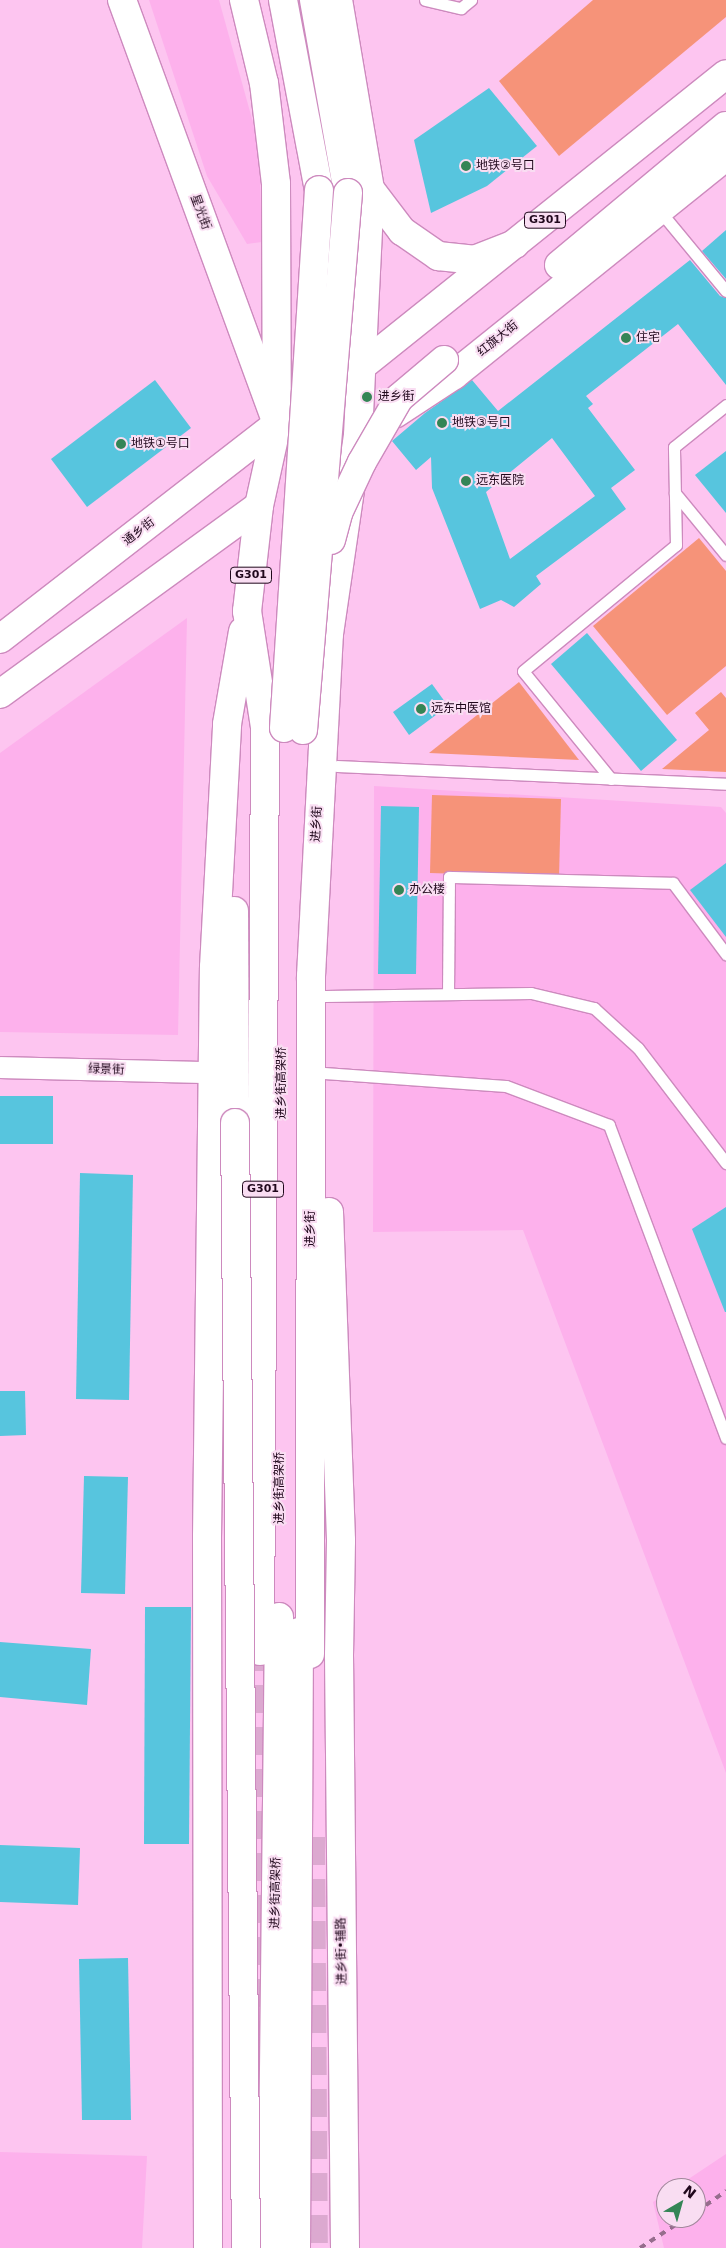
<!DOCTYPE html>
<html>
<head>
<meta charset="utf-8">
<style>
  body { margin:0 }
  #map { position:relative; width:726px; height:2248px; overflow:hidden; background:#fdc5f0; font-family:"DejaVu Sans","Noto Sans SC",sans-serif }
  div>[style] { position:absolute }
  .built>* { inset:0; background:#fdb1ec }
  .green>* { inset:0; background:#f69379 }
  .building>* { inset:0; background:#57c5de }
  .highway-tunnel>* { height:28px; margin-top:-14px; transform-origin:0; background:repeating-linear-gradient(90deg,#dca9d0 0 28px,transparent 0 42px) }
  .roads { filter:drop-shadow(1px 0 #cd8abe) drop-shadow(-1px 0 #cd8abe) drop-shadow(0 1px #cd8abe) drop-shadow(0 -1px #cd8abe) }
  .lane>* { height:11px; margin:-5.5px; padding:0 5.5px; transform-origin:5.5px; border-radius:5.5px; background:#fff }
  .street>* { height:21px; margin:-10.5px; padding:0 10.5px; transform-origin:10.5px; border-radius:10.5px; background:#fff }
  .secondary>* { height:28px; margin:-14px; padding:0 14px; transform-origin:14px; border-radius:14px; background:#fff }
  .primary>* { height:28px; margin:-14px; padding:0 14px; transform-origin:14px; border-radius:14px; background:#fff }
  .highway>* { height:28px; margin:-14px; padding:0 14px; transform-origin:14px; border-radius:14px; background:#fff }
  .rail>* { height:4px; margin-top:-2px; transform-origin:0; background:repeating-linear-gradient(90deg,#966d8d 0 6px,transparent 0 12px) }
  .bridges { filter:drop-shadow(1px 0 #cd8abe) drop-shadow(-1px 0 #cd8abe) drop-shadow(0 1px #cd8abe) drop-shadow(0 -1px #cd8abe) }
  .highway-bridge>* { height:28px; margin:-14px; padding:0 14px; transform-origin:14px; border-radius:14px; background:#fff }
  .dots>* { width:14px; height:14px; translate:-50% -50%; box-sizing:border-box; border:2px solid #f9ddf2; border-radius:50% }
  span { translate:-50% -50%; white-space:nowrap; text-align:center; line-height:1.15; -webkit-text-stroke:4px #f9ddf2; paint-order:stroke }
  .shield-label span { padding:1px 4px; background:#f9ddf2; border:1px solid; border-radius:4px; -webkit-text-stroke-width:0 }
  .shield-label { font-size:11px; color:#20081c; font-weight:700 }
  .poi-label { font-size:12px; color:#20081c }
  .left { translate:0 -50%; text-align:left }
  .street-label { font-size:12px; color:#20081c }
  .north { position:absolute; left:656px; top:2178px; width:50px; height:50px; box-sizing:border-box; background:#f9ddf2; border:1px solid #a2889c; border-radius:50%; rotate:38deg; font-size:14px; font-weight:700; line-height:20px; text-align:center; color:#20081c }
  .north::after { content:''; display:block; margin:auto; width:18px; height:22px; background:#348556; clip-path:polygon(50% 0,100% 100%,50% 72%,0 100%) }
</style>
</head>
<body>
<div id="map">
  <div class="built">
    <div style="clip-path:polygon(149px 0,219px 0,259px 144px,262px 242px,247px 244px,207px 176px)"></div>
    <div style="clip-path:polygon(187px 618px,178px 1035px,0 1032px,0 753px)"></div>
    <div style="clip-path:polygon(374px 786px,721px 807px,726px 813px,726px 1773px,523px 1230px,373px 1232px)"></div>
    <div style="clip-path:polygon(0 2152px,147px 2156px,142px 2248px,0 2248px)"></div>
    <div style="clip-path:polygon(726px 2154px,726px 2248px,664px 2248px,653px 2202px,666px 2194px,666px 2218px,696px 2218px,696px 2188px,675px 2188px)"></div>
  </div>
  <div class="green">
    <div style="clip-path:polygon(593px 0,726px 0,726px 17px,559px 156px,499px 81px)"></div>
    <div style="clip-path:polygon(699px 538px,726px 571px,726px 666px,667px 715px,593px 626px)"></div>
    <div style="clip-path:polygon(519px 682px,579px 760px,429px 753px)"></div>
    <div style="clip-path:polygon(721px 692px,726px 698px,726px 772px,662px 769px,709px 730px,695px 713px)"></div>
    <div style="clip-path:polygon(432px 795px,561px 799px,559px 877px,430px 873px)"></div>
  </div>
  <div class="building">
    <div style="clip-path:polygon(489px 88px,537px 146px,487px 186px,431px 213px,414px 140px)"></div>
    <div style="clip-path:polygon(726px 230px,726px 279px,702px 251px)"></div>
    <div style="clip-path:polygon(evenodd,690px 260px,720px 296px,726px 298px,726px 385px,678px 324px,586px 396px,593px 404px,588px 408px,635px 470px,611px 488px,626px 509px,536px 576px,541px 584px,514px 607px,501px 600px,480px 609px,432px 488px,431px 457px,416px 470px,392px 441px,425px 413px,472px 380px,498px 411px,690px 260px,552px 438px,595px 496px,510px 559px,486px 492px,552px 438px)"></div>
    <div style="clip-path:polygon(155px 380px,191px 428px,87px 507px,51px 459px)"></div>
    <div style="clip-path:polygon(726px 451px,726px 513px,695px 475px)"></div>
    <div style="clip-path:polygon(587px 633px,677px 740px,641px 771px,551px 664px)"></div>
    <div style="clip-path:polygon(432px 684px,448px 706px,409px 735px,393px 712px)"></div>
    <div style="clip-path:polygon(381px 806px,419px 807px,416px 974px,378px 974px)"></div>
    <div style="clip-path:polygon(726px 863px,726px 937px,690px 890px)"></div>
    <div style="clip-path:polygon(0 1096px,53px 1096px,53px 1144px,0 1144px)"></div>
    <div style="clip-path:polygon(80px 1173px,133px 1175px,129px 1400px,76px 1399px)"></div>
    <div style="clip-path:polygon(726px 1207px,726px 1312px,725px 1312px,692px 1229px)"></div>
    <div style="clip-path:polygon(0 1391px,25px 1391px,26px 1435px,0 1436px)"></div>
    <div style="clip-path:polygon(84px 1476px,128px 1477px,125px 1594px,81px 1593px)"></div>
    <div style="clip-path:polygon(145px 1607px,191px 1607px,189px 1844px,144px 1844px)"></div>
    <div style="clip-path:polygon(0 1642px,91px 1649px,87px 1705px,0 1697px)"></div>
    <div style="clip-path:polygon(0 1845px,80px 1848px,78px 1905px,0 1902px)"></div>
    <div style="clip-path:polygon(128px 1958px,131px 2120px,82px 2120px,79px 1959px)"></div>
  </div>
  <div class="highway-tunnel">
    <div style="left:311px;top:1837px;width:411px;rotate:89.6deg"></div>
    <div style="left:259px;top:2175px;width:524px;rotate:-89.89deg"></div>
  </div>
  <div class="roads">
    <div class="lane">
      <div style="left:425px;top:0;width:37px;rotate:13deg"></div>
      <div style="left:461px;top:8px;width:13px;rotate:-39deg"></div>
      <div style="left:659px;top:210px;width:105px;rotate:50.4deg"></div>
      <div style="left:675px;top:493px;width:80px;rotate:50.6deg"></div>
      <div style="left:337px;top:766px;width:389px;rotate:2.6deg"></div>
      <div style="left:611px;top:779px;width:139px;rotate:-129.2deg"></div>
      <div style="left:523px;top:671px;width:198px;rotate:-39.5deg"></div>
      <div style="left:676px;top:545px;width:98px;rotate:-91.2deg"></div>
      <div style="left:674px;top:447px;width:67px;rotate:-38.9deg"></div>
      <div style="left:448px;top:993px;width:116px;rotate:-89.5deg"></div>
      <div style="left:449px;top:877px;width:224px;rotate:1.5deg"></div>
      <div style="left:673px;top:883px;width:89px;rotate:53.3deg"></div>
      <div style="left:325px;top:996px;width:206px;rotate:-0.8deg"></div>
      <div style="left:531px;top:993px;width:65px;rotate:13.4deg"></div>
      <div style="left:594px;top:1008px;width:59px;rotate:42.3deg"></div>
      <div style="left:638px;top:1048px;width:145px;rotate:52.6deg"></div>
      <div style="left:324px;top:1073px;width:182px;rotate:4.1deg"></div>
      <div style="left:506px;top:1086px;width:110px;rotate:20.7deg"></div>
      <div style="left:609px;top:1125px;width:334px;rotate:69.5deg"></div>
    </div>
    <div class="street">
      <div style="left:0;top:1067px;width:212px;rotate:1.4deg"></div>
    </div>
    <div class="secondary">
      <div style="left:122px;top:0;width:447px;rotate:69.9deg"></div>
    </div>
    <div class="primary">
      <div style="left:559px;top:265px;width:217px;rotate:-39.8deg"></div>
      <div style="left:363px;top:365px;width:465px;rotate:-38.7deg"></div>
      <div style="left:396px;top:413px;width:69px;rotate:-33.2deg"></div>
      <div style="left:454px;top:375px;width:349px;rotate:-38.8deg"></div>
      <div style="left:0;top:639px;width:351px;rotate:-37.8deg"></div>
      <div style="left:0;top:694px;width:320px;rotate:-36deg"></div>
    </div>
    <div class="highway">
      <div style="left:244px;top:0;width:85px;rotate:76.5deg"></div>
      <div style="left:264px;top:83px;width:102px;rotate:83.2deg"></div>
      <div style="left:276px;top:184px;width:240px;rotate:89.8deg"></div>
      <div style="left:277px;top:424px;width:84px;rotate:102.4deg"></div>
      <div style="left:259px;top:506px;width:106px;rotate:96.5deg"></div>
      <div style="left:247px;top:611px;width:117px;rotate:81.2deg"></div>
      <div style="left:265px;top:727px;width:924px;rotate:90.31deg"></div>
      <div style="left:283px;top:0;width:193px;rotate:79.3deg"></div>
      <div style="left:314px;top:0;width:196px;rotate:80deg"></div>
      <div style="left:370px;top:189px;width:53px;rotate:52.7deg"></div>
      <div style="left:402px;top:231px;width:44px;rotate:34.8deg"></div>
      <div style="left:438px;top:256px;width:36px;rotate:6deg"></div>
      <div style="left:474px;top:260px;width:44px;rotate:-21.3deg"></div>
      <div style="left:234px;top:911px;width:212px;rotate:89.7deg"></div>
      <div style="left:329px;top:1212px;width:329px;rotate:87.9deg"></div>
      <div style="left:341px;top:1541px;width:114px;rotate:91deg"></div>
      <div style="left:339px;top:1655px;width:593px;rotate:89.42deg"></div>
      <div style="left:310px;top:1654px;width:678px;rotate:-89.92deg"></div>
      <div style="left:311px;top:976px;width:342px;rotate:-87deg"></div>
      <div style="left:329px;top:634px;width:201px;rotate:-81.7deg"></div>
      <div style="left:358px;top:435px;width:246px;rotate:-87.2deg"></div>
      <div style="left:370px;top:189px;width:192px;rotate:-99.6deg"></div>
      <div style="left:208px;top:2248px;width:711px;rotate:-90.08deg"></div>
      <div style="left:207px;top:1537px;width:570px;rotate:-89.3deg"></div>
      <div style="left:214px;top:967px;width:243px;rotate:-86.9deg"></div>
      <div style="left:227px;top:724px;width:94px;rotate:-80.2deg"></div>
      <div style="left:272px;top:2248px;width:631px;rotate:-89.36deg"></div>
      <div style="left:296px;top:2248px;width:616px;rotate:-89.72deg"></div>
    </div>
  </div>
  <div class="rail">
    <div style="left:696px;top:2212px;width:37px;rotate:-35deg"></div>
    <div style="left:640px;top:2248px;width:55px;rotate:-33.1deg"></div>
  </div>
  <div class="bridges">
    <div class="highway-bridge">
      <div style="left:331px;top:540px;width:28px;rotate:-75deg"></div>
      <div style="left:338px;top:513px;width:56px;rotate:-64.8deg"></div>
      <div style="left:362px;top:462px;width:74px;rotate:-60deg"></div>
      <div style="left:399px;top:398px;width:59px;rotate:-40.2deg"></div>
      <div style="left:284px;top:728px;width:539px;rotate:-86.28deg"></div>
      <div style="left:303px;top:730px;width:539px;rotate:-85.21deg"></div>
      <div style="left:235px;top:1123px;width:1125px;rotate:89.44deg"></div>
    </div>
  </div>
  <div class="dots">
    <div style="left:466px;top:166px;background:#348556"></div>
    <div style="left:626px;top:338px;background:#348556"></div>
    <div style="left:367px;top:397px;background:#348556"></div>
    <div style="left:442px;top:423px;background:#348556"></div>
    <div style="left:121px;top:444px;background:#348556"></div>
    <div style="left:466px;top:481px;background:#348556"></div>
    <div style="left:421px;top:709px;background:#348556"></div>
    <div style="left:399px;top:890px;background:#348556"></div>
  </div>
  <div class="shield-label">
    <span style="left:545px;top:220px">G301</span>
    <span style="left:251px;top:575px">G301</span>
    <span style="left:263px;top:1189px">G301</span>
  </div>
  <div class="poi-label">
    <span class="left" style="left:476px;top:166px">地铁②号口</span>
    <span class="left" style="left:636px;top:338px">住宅</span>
    <span class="left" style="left:378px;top:397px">进乡街</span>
    <span class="left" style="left:452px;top:423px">地铁③号口</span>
    <span class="left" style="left:131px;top:444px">地铁①号口</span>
    <span class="left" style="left:476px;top:481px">远东医院</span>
    <span class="left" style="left:431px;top:709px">远东中医馆</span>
    <span class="left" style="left:409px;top:890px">办公楼</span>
  </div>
  <div class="street-label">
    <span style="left:200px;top:212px;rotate:70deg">星光街</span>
    <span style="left:498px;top:339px;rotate:-39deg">红旗大街</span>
    <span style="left:139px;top:532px;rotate:-38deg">通乡街</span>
    <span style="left:317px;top:824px;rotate:-87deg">进乡街</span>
    <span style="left:106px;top:1070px;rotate:2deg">绿景街</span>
    <span style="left:282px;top:1083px;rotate:-90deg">进乡街高架桥</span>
    <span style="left:311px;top:1229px;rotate:-90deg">进乡街</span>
    <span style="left:280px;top:1488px;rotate:-90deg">进乡街高架桥</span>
    <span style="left:276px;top:1893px;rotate:-89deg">进乡街高架桥</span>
    <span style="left:342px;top:1951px;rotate:-91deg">进乡街•辅路</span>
  </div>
  <div class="north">N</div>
</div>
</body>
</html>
